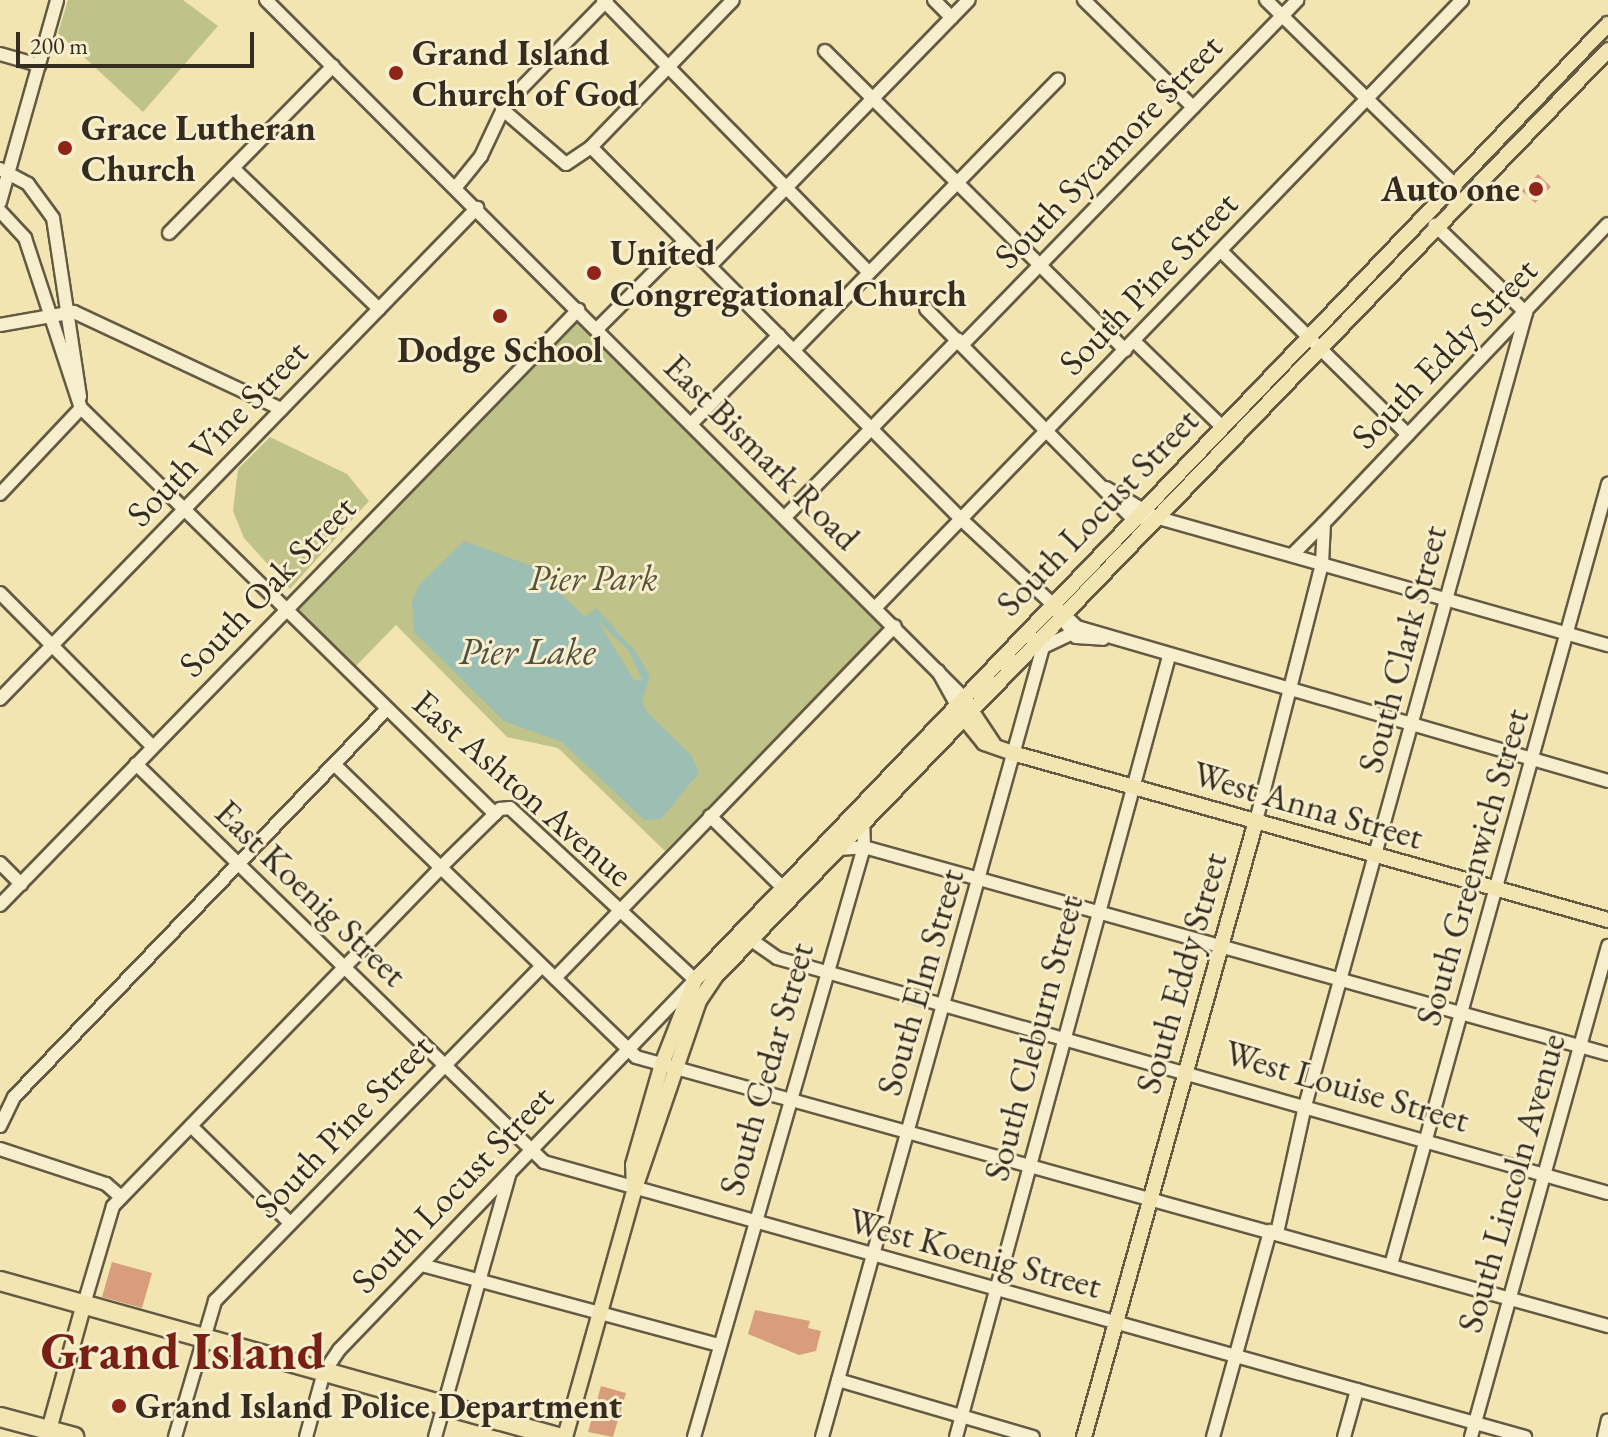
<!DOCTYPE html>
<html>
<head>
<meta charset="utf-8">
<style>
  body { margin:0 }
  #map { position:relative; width:1608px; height:1437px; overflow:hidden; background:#f2e5b2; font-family:"EB Garamond",serif }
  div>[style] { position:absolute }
  .green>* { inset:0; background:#bfc389 }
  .water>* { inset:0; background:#9cbeb3 }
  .building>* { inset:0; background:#d79d7c }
  .roads { filter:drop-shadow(2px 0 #645a44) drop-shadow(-2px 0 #645a44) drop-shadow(0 2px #645a44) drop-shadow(0 -2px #645a44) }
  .minor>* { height:12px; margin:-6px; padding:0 6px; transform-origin:6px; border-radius:6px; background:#f7eecd }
  .major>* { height:14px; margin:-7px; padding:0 7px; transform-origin:7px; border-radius:7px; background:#f2e5b2 }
  .highway>* { height:18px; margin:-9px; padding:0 9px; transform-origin:9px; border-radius:9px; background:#f2e5b2 }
  .dots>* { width:22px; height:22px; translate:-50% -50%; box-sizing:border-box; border:4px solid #f7eecd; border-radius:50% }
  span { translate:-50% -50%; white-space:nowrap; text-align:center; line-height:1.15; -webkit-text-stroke:6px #f7eecd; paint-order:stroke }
  .poi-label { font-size:36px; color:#352c20; font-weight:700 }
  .left { translate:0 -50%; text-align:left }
  .right { translate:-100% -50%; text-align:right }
  .street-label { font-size:36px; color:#352c20 }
  .park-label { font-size:36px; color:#58523a; font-style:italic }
  .water-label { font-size:38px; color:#4f5045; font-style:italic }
  .town-label { font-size:52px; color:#7a1f14; font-weight:700 }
  .scale { position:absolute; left:16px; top:32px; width:238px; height:36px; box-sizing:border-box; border:4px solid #352c20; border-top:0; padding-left:10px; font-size:24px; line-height:28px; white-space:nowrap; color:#352c20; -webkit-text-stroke:6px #f7eecd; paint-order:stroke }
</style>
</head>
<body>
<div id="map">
  <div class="green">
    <div style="clip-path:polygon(68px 0,183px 0,218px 26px,143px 112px,58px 33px)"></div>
    <div style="clip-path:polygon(578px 318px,887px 623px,665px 851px,558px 748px,507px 737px,396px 625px,356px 666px,296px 608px)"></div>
    <div style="clip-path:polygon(270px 437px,347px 474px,369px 501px,290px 589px,244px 538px,233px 511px,238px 469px)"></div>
  </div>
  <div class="water">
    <div style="clip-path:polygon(evenodd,464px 541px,532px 566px,585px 617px,596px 608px,636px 652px,650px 676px,642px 702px,648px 713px,691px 755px,699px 773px,661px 819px,644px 820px,562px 742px,504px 721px,414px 632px,412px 600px,420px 584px,464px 541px,598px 621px,629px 651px,642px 680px,634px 680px,598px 621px)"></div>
  </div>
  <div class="building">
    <div style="clip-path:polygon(1538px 174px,1551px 187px,1535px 203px,1522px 191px)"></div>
    <div style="clip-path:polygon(112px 1262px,152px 1273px,142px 1308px,102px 1297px)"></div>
    <div style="clip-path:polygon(755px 1310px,810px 1321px,808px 1328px,821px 1331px,816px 1351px,799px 1355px,748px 1334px)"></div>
    <div style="clip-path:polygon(601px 1386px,626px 1393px,613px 1437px,588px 1432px)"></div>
  </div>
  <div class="roads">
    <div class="minor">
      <div style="left:266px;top:0;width:984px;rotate:45deg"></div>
      <div style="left:603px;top:0;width:381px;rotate:45.7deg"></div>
      <div style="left:934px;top:0;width:25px;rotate:45deg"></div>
      <div style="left:1084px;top:0;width:153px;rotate:44.5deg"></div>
      <div style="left:1266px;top:0;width:266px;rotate:44.4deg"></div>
      <div style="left:825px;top:51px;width:424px;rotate:44.9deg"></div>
      <div style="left:0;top:54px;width:41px;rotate:15.8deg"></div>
      <div style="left:502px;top:109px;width:84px;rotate:40.7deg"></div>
      <div style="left:566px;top:164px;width:30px;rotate:-34deg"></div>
      <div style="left:591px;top:147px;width:204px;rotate:-46deg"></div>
      <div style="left:591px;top:147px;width:526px;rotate:45.15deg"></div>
      <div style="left:962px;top:520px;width:157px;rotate:42.9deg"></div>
      <div style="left:1077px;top:627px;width:553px;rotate:16.17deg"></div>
      <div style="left:233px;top:168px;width:203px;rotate:44deg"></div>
      <div style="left:0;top:169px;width:32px;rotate:28deg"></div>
      <div style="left:28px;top:184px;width:42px;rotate:53.7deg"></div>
      <div style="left:53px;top:218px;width:181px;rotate:81.4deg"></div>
      <div style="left:456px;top:187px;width:40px;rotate:-51deg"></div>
      <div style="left:481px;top:156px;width:56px;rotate:-64.8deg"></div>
      <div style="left:505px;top:105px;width:146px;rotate:-45.8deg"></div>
      <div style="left:0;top:202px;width:210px;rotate:-74.2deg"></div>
      <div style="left:0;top:211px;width:37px;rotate:47deg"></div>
      <div style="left:25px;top:238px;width:179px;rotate:71.8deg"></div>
      <div style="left:81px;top:408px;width:580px;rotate:44.44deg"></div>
      <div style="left:169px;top:233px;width:234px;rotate:-45.5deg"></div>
      <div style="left:1221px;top:251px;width:262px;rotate:44.5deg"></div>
      <div style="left:710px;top:266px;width:371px;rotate:-45.8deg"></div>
      <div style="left:926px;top:309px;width:295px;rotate:45.4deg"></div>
      <div style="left:1133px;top:519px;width:22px;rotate:-5deg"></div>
      <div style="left:1155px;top:517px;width:471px;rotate:15.8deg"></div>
      <div style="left:0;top:325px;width:75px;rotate:-10deg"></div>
      <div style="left:74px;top:312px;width:229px;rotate:25.1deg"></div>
      <div style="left:597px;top:329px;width:124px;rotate:-45deg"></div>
      <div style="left:1134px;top:341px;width:123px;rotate:44.3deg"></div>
      <div style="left:962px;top:345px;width:481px;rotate:-45.8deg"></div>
      <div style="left:794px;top:350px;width:378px;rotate:-45.7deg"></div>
      <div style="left:691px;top:424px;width:125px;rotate:-45.3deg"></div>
      <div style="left:1106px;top:488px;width:53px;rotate:30.4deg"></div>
      <div style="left:0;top:494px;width:118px;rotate:-46.7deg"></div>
      <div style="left:785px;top:517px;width:248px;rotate:-45.7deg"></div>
      <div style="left:1292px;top:555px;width:45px;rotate:-45deg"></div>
      <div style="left:0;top:593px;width:217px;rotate:45.2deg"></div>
      <div style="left:876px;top:607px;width:844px;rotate:-46.01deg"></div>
      <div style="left:1060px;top:615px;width:27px;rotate:54deg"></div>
      <div style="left:1076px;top:637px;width:27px;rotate:4deg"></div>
      <div style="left:938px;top:671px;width:38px;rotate:61deg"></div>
      <div style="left:0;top:699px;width:685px;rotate:-45.83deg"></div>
      <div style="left:136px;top:764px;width:570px;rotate:44.29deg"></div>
      <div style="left:544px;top:1162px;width:1019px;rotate:15.66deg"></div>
      <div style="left:335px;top:765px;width:419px;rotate:44.1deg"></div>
      <div style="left:636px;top:1057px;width:1009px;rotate:15.47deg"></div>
      <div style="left:710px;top:816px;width:108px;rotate:44.6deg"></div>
      <div style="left:1256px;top:821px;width:265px;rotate:-75.6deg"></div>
      <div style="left:1322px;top:564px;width:41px;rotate:-87.2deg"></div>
      <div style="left:1324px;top:523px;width:412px;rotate:-46.5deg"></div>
      <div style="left:838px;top:849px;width:26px;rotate:-4deg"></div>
      <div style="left:864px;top:847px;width:772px;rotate:15.55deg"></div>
      <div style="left:0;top:863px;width:30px;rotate:45deg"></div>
      <div style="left:0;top:905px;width:830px;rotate:-45.83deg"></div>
      <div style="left:750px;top:939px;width:33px;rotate:35deg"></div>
      <div style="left:777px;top:958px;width:864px;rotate:15.79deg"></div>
      <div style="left:555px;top:978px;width:489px;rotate:-46deg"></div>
      <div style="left:0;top:1126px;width:32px;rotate:-64deg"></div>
      <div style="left:14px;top:1097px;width:538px;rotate:-46.13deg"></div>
      <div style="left:191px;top:1126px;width:139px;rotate:44.4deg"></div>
      <div style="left:0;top:1149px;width:112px;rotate:18.3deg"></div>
      <div style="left:106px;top:1184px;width:20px;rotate:41deg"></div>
      <div style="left:1277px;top:1233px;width:130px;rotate:-77.6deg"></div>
      <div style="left:1305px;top:1106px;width:823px;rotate:-74.43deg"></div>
      <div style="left:1526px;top:313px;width:127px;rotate:-136deg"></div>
      <div style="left:422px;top:1265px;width:308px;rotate:15.1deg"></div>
      <div style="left:1391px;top:1265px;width:811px;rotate:-74.47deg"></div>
      <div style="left:84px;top:1304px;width:102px;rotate:-73.5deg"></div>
      <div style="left:113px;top:1206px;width:472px;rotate:-45.9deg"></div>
      <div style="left:441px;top:867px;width:83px;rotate:-44.5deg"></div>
      <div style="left:500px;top:809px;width:10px;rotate:-6deg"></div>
      <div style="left:510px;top:808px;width:253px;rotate:42.9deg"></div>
      <div style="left:695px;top:980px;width:513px;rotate:133.9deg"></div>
      <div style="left:339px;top:1350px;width:27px;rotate:124deg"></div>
      <div style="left:324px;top:1372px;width:67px;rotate:105.5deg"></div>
      <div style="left:838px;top:1380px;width:203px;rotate:16.3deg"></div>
      <div style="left:175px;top:1437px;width:142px;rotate:-73.6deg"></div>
      <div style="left:215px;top:1301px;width:468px;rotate:-45.7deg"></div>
      <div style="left:435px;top:1437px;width:272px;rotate:-74.2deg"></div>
      <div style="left:694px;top:1437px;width:614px;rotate:-73.93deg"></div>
      <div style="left:864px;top:847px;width:25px;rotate:-92deg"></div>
      <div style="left:822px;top:1437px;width:820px;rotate:-74.37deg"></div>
      <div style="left:1043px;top:647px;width:31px;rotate:-25deg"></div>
      <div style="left:956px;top:1437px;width:810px;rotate:-74.74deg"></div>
      <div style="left:1213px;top:1437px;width:214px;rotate:-74.5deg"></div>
      <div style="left:1344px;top:1437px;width:49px;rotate:-74.5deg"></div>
      <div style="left:1471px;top:1437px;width:510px;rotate:-74.41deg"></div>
      <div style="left:1604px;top:1437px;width:17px;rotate:-77deg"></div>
    </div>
    <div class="major">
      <div style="left:966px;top:703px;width:50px;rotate:56.3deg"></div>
      <div style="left:960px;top:713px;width:38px;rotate:51deg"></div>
      <div style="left:984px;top:743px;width:34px;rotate:19deg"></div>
      <div style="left:1016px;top:754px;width:615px;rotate:15.66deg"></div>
      <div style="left:634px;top:1190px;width:25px;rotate:-92deg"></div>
      <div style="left:633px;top:1165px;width:105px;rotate:-74deg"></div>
      <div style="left:662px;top:1064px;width:90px;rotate:-68.6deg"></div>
      <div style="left:695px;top:980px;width:1322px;rotate:-46.32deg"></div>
      <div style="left:47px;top:1437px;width:138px;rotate:-74.5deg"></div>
      <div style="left:565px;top:1437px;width:255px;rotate:-74.3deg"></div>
      <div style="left:634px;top:1191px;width:201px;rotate:-71.1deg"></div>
      <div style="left:699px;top:1001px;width:29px;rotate:-56deg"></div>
      <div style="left:715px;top:977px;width:1287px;rotate:-46.07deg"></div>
      <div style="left:1084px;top:1437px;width:640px;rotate:-74.4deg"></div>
    </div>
    <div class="highway">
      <div style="left:0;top:1281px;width:579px;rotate:15.62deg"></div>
      <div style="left:0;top:1417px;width:77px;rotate:15.1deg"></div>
    </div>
  </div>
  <div class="dots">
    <div style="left:396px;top:73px;background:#8f2418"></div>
    <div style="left:65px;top:148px;background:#8f2418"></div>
    <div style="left:1536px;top:189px;background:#8f2418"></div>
    <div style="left:594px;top:273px;background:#8f2418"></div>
    <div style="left:500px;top:316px;background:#8f2418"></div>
    <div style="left:119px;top:1406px;background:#8f2418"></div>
  </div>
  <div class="poi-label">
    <span class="left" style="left:412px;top:73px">Grand Island<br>Church of God</span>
    <span class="left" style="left:81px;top:148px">Grace Lutheran<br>Church</span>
    <span class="right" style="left:1520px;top:189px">Auto one</span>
    <span class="left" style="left:610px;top:273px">United<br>Congregational Church</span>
    <span style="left:500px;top:350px">Dodge School</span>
    <span class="left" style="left:135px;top:1406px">Grand Island Police Department</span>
  </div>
  <div class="street-label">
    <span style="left:1108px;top:151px;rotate:-46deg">South Sycamore Street</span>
    <span style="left:1148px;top:283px;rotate:-46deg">South Pine Street</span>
    <span style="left:1444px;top:353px;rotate:-46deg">South Eddy Street</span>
    <span style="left:217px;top:433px;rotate:-46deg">South Vine Street</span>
    <span style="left:762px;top:452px;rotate:45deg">East Bismark Road</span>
    <span style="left:1097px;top:512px;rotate:-46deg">South Locust Street</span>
    <span style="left:267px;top:586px;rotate:-46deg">South Oak Street</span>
    <span style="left:1402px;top:649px;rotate:-75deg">South Clark Street</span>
    <span style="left:523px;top:788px;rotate:41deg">East Ashton Avenue</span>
    <span style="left:1308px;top:805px;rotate:16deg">West Anna Street</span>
    <span style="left:1472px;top:867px;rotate:-74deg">South Greenwich Street</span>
    <span style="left:311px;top:893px;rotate:44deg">East Koenig Street</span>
    <span style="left:1181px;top:973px;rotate:-74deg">South Eddy Street</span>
    <span style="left:920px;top:982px;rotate:-74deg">South Elm Street</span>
    <span style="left:1033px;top:1038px;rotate:-75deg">South Cleburn Street</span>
    <span style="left:766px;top:1069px;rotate:-74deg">South Cedar Street</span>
    <span style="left:1347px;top:1086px;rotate:16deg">West Louise Street</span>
    <span style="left:343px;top:1126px;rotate:-46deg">South Pine Street</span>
    <span style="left:1511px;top:1183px;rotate:-74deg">South Lincoln Avenue</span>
    <span style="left:452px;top:1189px;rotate:-46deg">South Locust Street</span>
    <span style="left:975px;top:1253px;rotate:15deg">West Koenig Street</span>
  </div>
  <div class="park-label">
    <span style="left:593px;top:578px">Pier Park</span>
  </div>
  <div class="water-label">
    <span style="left:527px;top:651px">Pier Lake</span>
  </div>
  <div class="town-label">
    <span style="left:183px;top:1351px">Grand Island</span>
  </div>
  <div class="scale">200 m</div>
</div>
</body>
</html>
